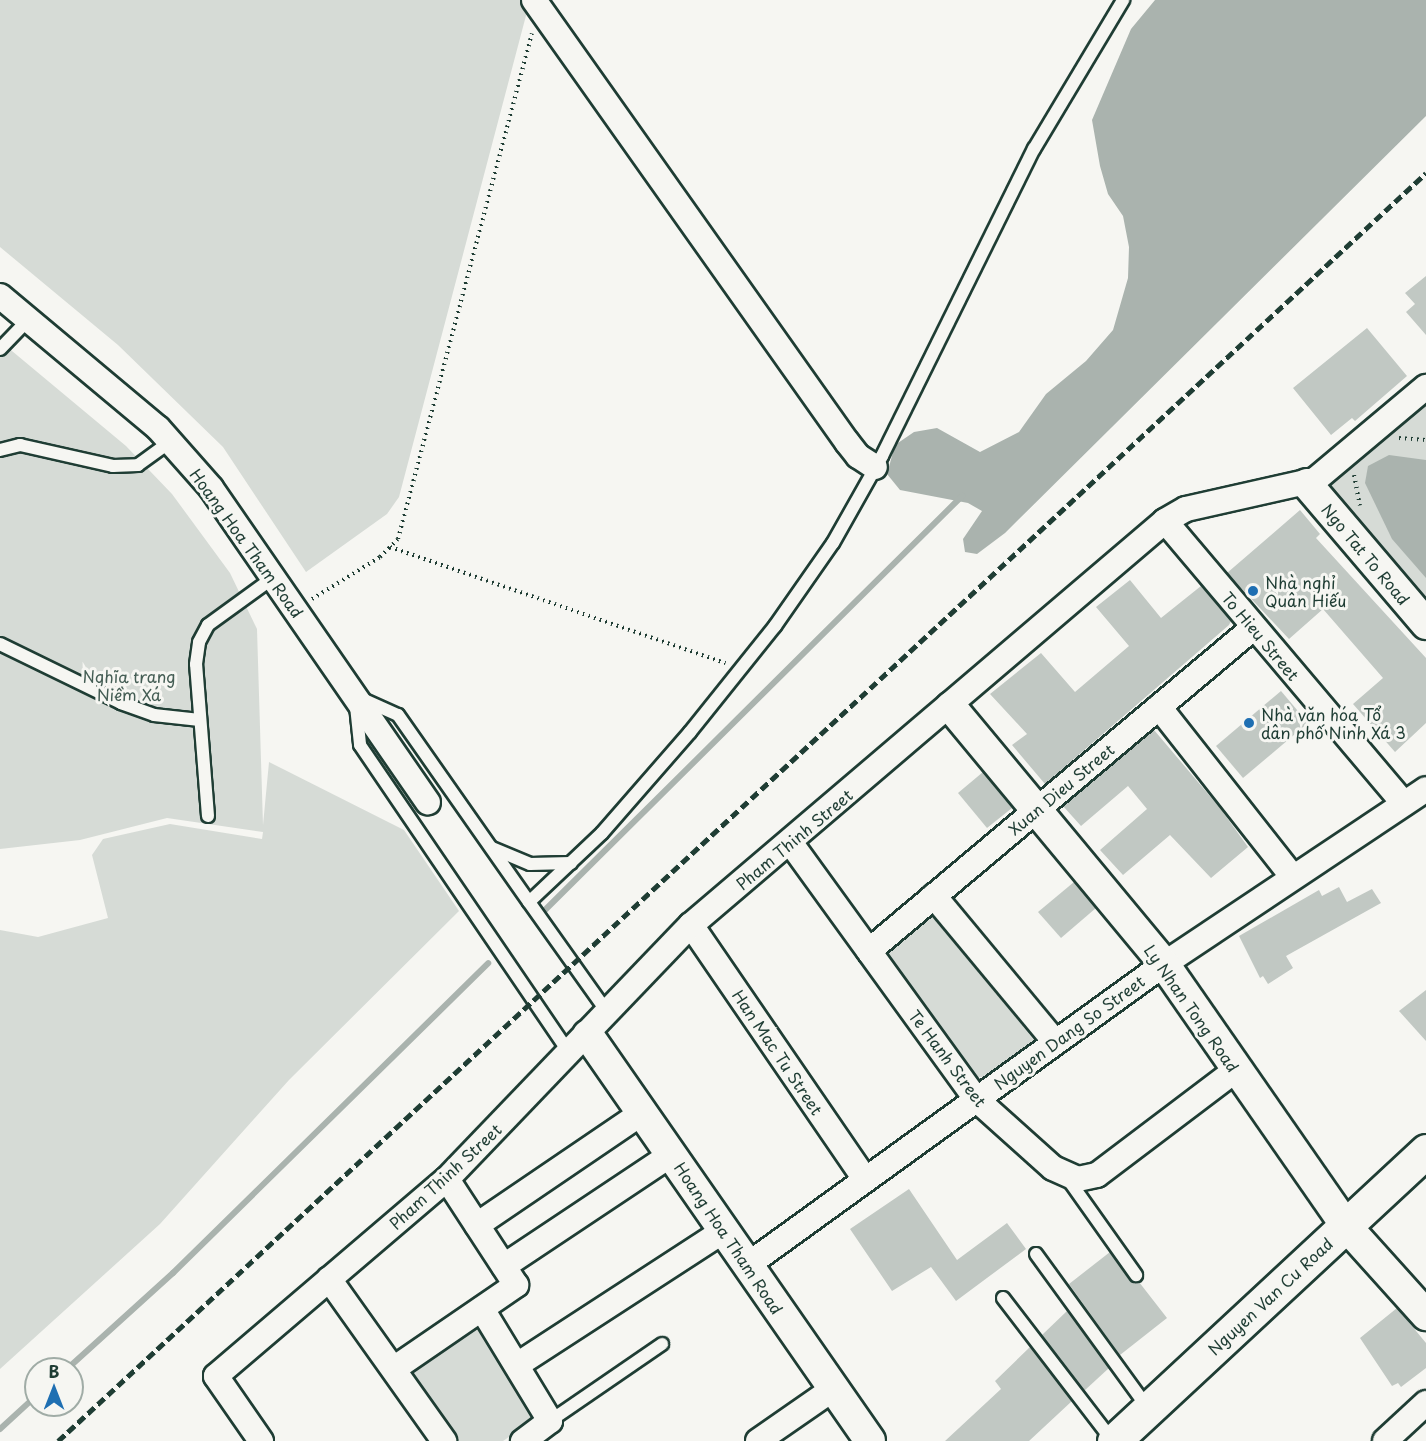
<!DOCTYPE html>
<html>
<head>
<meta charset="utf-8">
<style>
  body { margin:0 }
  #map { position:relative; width:1426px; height:1441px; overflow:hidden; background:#f6f6f2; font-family:"Playpen Sans",sans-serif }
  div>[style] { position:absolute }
  .green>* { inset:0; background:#d6dbd6 }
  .water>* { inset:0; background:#aab3ae }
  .stream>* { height:6px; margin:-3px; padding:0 3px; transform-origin:3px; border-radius:3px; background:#aab3ae }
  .building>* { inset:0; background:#c1c8c3 }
  .path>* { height:4px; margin-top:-2px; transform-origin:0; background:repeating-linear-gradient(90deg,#1f3d34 0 1.5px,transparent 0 6px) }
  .roads { filter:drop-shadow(2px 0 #1f3d34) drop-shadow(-2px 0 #1f3d34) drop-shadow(0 2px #1f3d34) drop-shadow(0 -2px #1f3d34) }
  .service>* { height:12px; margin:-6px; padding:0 6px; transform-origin:6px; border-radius:6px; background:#f6f6f2 }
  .minor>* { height:24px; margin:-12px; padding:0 12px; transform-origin:12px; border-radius:12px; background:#f6f6f2 }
  .tertiary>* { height:30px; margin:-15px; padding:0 15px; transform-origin:15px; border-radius:15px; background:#f6f6f2 }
  .primary>* { height:33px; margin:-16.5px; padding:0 16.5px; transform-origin:16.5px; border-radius:16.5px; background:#f6f6f2 }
  .rail>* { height:4.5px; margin-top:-2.25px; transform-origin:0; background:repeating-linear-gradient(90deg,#1f3d34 0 9px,transparent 0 13.5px) }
  .dots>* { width:16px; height:16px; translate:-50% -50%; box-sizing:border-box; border:3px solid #f6f6f2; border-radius:50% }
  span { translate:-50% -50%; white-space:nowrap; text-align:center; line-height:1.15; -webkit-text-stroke:6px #f6f6f2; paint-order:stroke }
  .street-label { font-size:16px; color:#1f3d34 }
  .poi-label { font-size:16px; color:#1f3d34 }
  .left { translate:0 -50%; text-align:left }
  .park-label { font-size:16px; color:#445d54 }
  .north { position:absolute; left:24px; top:1357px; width:60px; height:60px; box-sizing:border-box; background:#f6f6f2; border:2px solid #a0aca6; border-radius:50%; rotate:0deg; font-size:16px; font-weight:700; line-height:24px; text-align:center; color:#1f3d34 }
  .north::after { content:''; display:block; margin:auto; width:21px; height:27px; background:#1f6fb2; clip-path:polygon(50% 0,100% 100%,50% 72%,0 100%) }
</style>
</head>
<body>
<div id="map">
  <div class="green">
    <div style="clip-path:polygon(0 0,523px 0,528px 8px,399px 497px,387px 514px,306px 572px,223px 447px,118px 345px,0 247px)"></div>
    <div style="clip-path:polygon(0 341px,126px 446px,172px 494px,230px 573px,257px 629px,263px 825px,269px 762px,404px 830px,459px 911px,289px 1080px,160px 1224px,0 1369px,0 930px,38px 937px,108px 918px,92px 855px,103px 839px,170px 824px,262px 839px,263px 832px,167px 818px,80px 840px,0 849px)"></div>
    <div style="clip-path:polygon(1426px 396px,1426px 609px,1324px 495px,1327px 479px)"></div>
    <div style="clip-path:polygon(931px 911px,1036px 1043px,984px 1077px,972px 1077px,880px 953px)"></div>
    <div style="clip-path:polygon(477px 1322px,539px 1417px,503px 1441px,455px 1441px,407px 1368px)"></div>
  </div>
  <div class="water">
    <div style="clip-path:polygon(1155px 0,1426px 0,1426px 116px,1005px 533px,977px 554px,965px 552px,963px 539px,982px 511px,968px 503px,900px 490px,887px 474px,895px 445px,914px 432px,937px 428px,980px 452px,1019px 432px,1046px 394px,1086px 361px,1113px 330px,1128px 278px,1129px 247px,1123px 216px,1108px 194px,1100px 166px,1092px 120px,1131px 29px)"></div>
    <div style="clip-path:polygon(1389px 455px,1426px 460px,1426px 578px,1392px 539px,1365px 483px,1368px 466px)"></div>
  </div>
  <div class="stream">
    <div style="left:545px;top:910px;width:588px;rotate:-44.79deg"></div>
    <div style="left:67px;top:1369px;width:143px;rotate:-42.2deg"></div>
    <div style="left:173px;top:1273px;width:442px;rotate:-44.5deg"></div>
    <div style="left:0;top:1429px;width:49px;rotate:-42.5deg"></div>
  </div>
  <div class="building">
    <div style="clip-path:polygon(1426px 276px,1426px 335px,1406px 312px,1415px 304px,1405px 293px)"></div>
    <div style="clip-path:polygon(1367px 328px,1407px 376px,1355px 421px,1352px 418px,1331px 435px,1293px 388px)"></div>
    <div style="clip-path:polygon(1300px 510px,1320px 534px,1316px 538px,1426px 658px,1426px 723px,1395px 752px,1353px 704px,1383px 678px,1323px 609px,1289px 639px,1227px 573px)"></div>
    <div style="clip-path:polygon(1130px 580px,1161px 618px,1201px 586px,1231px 621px,1229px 625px,1045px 784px,1012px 745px,1027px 734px,990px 694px,1041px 653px,1075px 692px,1129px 646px,1096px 607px)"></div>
    <div style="clip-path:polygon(1281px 691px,1308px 723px,1243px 778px,1216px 746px)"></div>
    <div style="clip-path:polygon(1154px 730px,1220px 808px,1248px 847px,1211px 878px,1170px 835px,1123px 875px,1100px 850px,1147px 809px,1128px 786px,1081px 826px,1063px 806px)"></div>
    <div style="clip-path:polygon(983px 772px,1012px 808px,987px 828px,958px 793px)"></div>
    <div style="clip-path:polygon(1074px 882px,1096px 908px,1061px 938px,1038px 912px)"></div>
    <div style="clip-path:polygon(1339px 887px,1347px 902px,1372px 889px,1381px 903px,1286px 956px,1293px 968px,1268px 984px,1263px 976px,1260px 978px,1239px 936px,1319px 890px,1322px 896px)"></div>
    <div style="clip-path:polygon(1426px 990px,1426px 1041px,1399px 1011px)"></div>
    <div style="clip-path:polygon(909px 1189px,957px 1260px,1007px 1223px,1026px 1249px,956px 1301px,931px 1267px,892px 1291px,850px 1229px)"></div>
    <div style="clip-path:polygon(1110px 1252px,1129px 1280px,1139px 1282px,1167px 1318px,1120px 1355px,1069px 1284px)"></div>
    <div style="clip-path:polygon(1397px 1308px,1426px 1343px,1426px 1368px,1401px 1387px,1398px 1383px,1392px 1386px,1360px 1338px)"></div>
    <div style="clip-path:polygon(1067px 1311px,1109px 1368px,1084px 1391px,1042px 1335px)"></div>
    <div style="clip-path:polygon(1030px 1347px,1072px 1401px,1029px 1441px,945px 1441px,1001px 1389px,995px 1381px)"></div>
  </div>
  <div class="path">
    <div style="left:1399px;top:438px;width:27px;rotate:4deg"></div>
    <div style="left:1354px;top:475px;width:31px;rotate:79deg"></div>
    <div style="left:390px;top:547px;width:355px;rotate:19.1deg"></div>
    <div style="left:312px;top:599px;width:80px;rotate:-31.7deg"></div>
    <div style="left:380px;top:557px;width:25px;rotate:-45deg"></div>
    <div style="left:398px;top:539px;width:523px;rotate:-75.17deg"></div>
  </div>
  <div class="roads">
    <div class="service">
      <div style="left:0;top:349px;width:42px;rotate:-46deg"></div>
      <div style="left:0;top:450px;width:21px;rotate:-14deg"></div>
      <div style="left:20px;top:445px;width:95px;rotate:12.7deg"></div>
      <div style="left:113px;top:466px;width:25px;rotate:-2deg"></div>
      <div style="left:138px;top:465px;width:39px;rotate:-36deg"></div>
      <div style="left:0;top:644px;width:135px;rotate:26deg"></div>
      <div style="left:121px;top:703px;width:35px;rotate:20deg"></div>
      <div style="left:154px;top:715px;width:46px;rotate:6.2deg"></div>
      <div style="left:362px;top:699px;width:39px;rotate:24deg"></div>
      <div style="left:398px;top:715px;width:228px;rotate:55deg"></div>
      <div style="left:529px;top:902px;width:100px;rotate:-43.4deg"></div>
      <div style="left:602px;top:833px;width:134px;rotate:-48.9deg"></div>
      <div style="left:690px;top:732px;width:136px;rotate:-51.3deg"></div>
      <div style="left:775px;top:626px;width:101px;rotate:-55.1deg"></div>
      <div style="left:833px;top:543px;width:100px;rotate:-60.6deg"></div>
      <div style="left:882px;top:456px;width:343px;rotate:-63.7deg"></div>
      <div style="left:1034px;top:149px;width:174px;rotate:-59.1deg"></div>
      <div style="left:356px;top:706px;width:39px;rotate:84deg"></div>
      <div style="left:360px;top:745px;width:372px;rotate:55.8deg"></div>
      <div style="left:208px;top:816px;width:152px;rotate:-94.5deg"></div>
      <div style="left:196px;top:664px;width:22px;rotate:-82deg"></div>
      <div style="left:199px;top:642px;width:19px;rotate:-62deg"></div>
      <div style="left:208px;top:625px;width:82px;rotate:-36deg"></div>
      <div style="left:492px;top:848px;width:41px;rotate:22.8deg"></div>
      <div style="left:530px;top:864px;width:41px;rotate:-1.4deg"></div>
      <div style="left:529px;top:902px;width:136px;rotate:54.6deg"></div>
      <div style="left:1068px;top:1179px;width:118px;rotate:54.7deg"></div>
      <div style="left:1036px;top:1254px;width:190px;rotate:54deg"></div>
      <div style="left:1003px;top:1298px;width:179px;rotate:52.5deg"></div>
      <div style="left:550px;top:1421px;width:136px;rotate:-34.5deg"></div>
    </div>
    <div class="minor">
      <div style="left:534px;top:0;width:542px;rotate:54.7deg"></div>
      <div style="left:847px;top:442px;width:18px;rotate:52deg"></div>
      <div style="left:858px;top:456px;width:20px;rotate:33deg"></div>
      <div style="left:0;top:296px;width:206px;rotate:39.9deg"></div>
      <div style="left:158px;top:428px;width:80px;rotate:48.5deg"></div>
      <div style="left:211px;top:488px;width:382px;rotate:55.4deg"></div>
      <div style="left:1165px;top:521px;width:370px;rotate:49.8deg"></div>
      <div style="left:1159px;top:707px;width:216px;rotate:51.8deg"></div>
      <div style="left:790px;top:842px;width:317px;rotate:54.1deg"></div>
      <div style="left:976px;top:1099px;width:103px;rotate:41.9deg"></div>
      <div style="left:1053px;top:1168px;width:27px;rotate:24deg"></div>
      <div style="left:1078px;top:1179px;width:19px;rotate:-12deg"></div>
      <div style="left:1097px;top:1175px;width:174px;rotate:-37.1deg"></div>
      <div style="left:934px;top:896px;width:190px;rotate:50.3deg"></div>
      <div style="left:691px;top:925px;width:308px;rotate:55.6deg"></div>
      <div style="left:869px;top:951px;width:502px;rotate:-40.07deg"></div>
      <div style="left:477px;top:1225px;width:201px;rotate:-34.2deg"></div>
      <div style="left:749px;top:1264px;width:512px;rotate:-35.86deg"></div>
      <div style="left:1164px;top:964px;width:315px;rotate:-33.7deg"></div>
      <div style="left:504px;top:1266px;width:202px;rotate:-33.7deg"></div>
      <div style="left:329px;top:1279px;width:199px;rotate:54.6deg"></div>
      <div style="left:482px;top:1309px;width:131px;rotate:58.7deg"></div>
      <div style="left:550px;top:1421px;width:34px;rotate:143deg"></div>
      <div style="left:517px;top:1365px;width:248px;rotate:-33deg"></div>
      <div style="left:395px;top:1368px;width:147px;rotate:-34.4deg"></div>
      <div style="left:516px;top:1285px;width:126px;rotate:-123.1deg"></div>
      <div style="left:261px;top:1441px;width:79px;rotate:-124.7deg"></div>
      <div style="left:216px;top:1376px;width:304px;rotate:-40.5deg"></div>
      <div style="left:447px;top:1179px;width:352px;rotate:-46.2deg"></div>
      <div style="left:691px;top:925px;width:623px;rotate:-40.44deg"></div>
      <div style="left:1165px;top:521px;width:24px;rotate:-30deg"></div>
      <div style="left:1186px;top:509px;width:132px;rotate:-12.7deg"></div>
      <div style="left:1315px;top:480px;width:145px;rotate:-40deg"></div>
      <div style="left:758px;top:1441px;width:91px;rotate:-34.7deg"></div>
      <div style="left:1385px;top:1441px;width:56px;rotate:-42.8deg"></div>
    </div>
    <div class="tertiary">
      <div style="left:1307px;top:484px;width:184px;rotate:49.6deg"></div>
      <div style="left:951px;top:707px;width:334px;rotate:50.3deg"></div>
      <div style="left:1164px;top:964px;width:319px;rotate:55.2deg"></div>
      <div style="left:1346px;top:1226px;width:120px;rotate:48deg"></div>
      <div style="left:588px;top:1035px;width:494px;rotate:55.2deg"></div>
    </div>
    <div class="primary">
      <div style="left:1114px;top:1441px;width:426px;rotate:-42.9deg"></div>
    </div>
  </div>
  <div class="rail">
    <div style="left:58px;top:1441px;width:1865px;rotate:-42.83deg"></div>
  </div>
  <div class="dots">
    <div style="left:1253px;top:591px;background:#1f6fb2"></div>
    <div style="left:1249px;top:723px;background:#1f6fb2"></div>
  </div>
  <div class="street-label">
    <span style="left:247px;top:543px;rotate:54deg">Hoang Hoa Tham Road</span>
    <span style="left:1366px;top:554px;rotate:50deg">Ngo Tat To Road</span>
    <span style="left:1261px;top:636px;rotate:50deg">To Hieu Street</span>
    <span style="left:1061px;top:789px;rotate:-40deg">Xuan Dieu Street</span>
    <span style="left:794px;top:839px;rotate:-40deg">Pham Thinh Street</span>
    <span style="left:1192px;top:1008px;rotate:55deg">Ly Nhan Tong Road</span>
    <span style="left:1069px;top:1032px;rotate:-36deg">Nguyen Dang So Street</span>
    <span style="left:778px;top:1052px;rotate:56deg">Han Mac Tu Street</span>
    <span style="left:948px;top:1058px;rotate:53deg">Te Hanh Street</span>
    <span style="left:445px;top:1176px;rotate:-43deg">Pham Thinh Street</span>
    <span style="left:729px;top:1238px;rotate:56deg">Hoang Hoa Tham Road</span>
    <span style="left:1270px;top:1296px;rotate:-43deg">Nguyen Van Cu Road</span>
  </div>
  <div class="poi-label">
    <span class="left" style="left:1265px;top:591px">Nhà nghỉ<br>Quân Hiếu</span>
    <span class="left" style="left:1261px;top:723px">Nhà văn hóa Tổ<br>dân phố Ninh Xá 3</span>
  </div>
  <div class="park-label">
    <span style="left:129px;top:685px">Nghĩa trang<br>Niềm Xá</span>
  </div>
  <div class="north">B</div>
</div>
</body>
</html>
